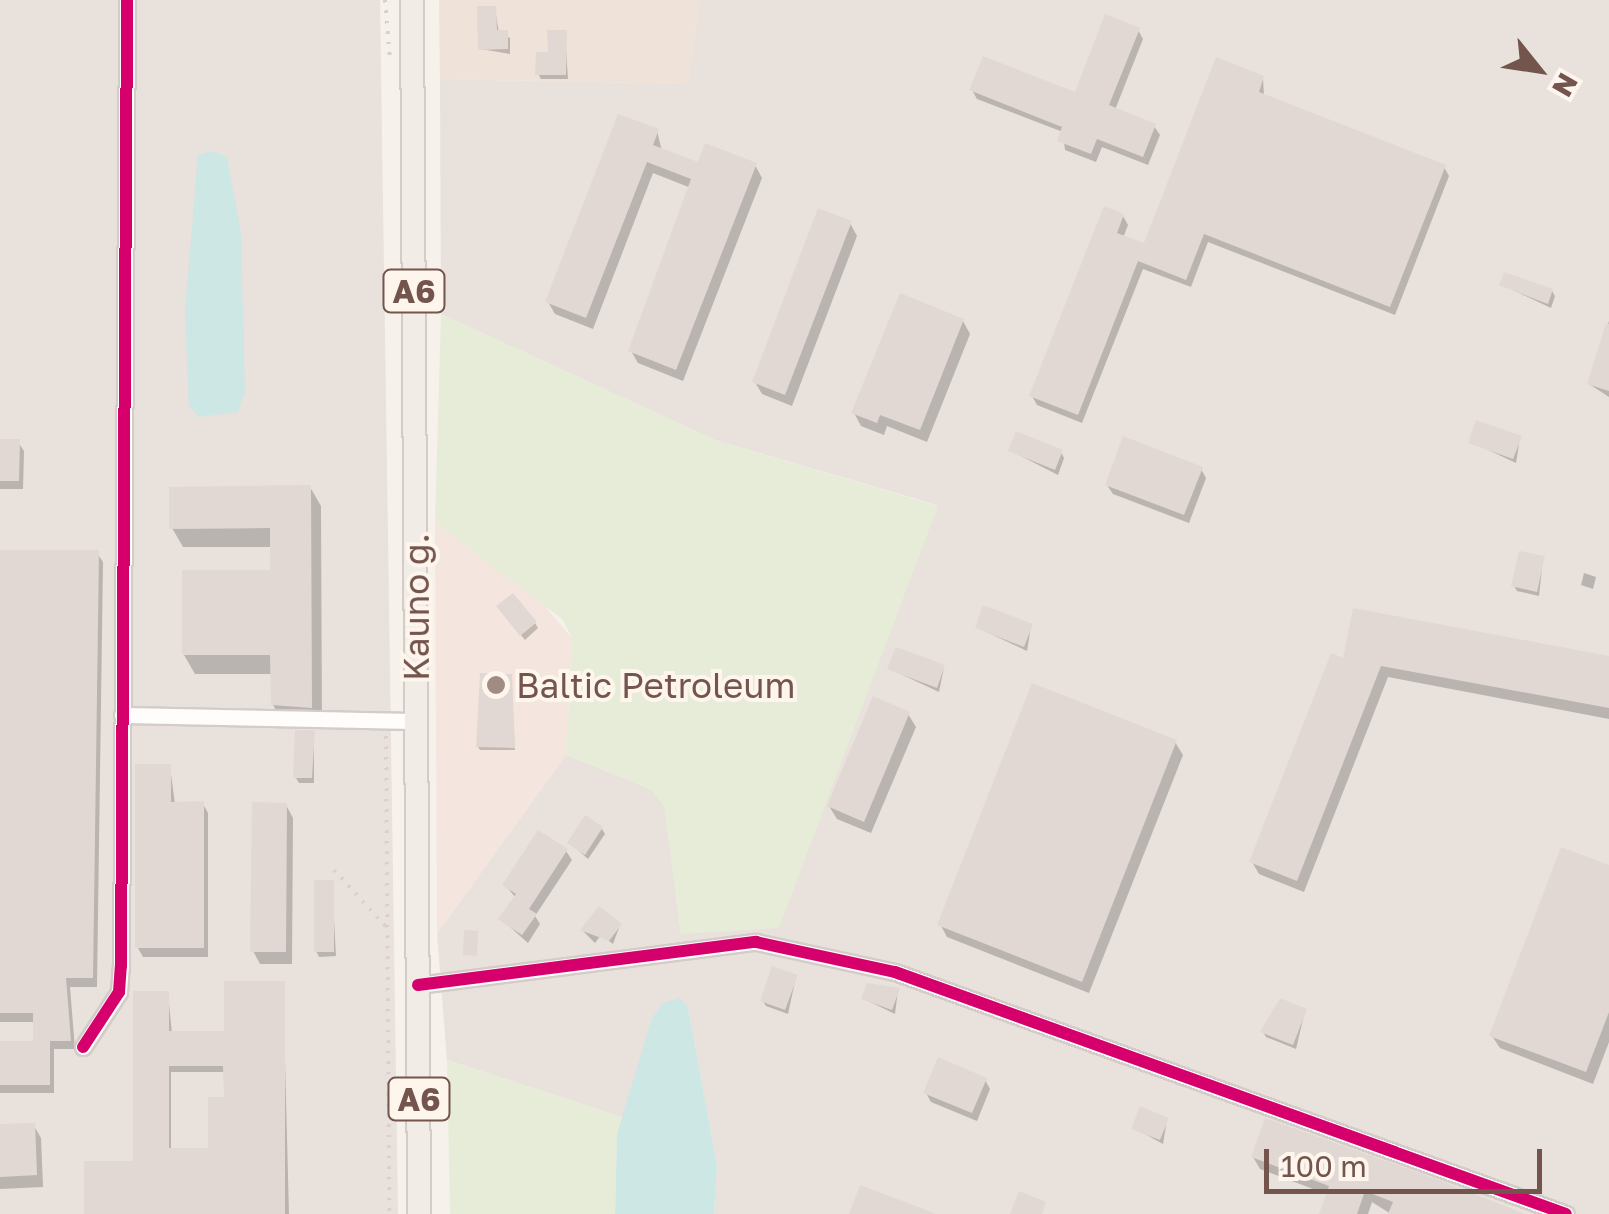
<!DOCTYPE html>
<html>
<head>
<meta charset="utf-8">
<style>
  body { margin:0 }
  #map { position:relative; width:1609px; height:1214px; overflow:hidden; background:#f6f1eb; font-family:"Golos Text",sans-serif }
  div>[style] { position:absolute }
  .residential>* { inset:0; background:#efe2d9 }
  .commercial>* { inset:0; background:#f5e5df }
  .industrial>* { inset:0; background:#e8e1dc }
  .green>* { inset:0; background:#e6ecd7 }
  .water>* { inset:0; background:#cde7e5 }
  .shadow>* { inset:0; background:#0003 }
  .building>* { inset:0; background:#e2d8d3 }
  .path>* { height:4px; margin-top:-2px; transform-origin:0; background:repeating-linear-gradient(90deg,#d9d0ce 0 2.5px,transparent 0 10.5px) }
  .roads { filter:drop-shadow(2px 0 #d4ccc8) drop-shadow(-2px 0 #d4ccc8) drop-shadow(0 2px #d4ccc8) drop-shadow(0 -2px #d4ccc8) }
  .street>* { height:15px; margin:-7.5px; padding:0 7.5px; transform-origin:7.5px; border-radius:7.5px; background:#fefdfc }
  .primary>* { height:22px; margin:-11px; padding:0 11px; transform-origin:11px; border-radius:11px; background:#f2ece6 }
  .cycleway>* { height:12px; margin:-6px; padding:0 6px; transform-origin:6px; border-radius:6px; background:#d6006c }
  .dots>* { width:28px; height:28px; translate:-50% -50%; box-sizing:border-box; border:5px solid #fef5ed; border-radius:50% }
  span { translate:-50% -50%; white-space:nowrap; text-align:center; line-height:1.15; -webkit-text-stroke:8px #fef5ed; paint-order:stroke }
  .shield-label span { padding:2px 8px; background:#fef5ed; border:2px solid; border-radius:8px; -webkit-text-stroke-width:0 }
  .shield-label { font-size:32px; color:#73554d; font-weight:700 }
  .street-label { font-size:35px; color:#73554d }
  .poi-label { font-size:35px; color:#73554d }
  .left { translate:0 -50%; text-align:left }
  .north { position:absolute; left:1489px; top:20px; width:100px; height:100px; -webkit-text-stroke:8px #fef5ed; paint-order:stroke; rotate:120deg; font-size:28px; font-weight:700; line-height:40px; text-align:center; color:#73554d }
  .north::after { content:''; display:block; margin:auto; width:35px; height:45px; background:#73554d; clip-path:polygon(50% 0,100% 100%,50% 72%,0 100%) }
  .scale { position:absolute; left:1264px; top:1149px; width:278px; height:45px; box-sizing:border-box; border:5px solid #73554d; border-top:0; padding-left:12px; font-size:30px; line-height:35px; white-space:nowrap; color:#73554d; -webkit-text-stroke:8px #fef5ed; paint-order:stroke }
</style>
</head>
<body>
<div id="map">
  <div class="residential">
    <div style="clip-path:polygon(439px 0,700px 0,688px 84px,440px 79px)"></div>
  </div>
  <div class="commercial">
    <div style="clip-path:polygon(435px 522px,536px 596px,572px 638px,566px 755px,437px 934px)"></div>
  </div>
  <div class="industrial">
    <div style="clip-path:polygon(0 0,380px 0,398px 1214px,0 1214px)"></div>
    <div style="clip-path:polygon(700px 0,1609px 0,1609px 1214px,714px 1214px,717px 1165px,688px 1008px,652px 1018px,625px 1118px,447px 1060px,437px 934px,566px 755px,650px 789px,665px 806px,681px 934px,937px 505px,715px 440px,441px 314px,440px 79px,688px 84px)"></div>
  </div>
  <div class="green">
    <div style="clip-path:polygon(441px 314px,715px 440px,938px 506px,779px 928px,681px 934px,664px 806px,650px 789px,566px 755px,572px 638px,563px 620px,435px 522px)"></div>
    <div style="clip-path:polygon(447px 1060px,625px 1118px,617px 1134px,615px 1214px,450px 1214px)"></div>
  </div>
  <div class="water">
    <div style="clip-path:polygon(213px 151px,227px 157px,241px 233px,245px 392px,238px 412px,199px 417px,189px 407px,185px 312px,198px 155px)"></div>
    <div style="clip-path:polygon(680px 998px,688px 1008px,717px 1165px,714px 1214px,615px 1214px,617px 1134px,652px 1018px,663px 1003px)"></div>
  </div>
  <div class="shadow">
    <div style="clip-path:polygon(495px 8px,499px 33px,510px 38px,510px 54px,481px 49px)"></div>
    <div style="clip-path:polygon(1138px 30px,1143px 39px,1115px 110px,1154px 126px,1160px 135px,1148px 165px,1102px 147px,1096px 162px,1065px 150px,1063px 132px,977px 99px,972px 90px,1076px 95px)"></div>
    <div style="clip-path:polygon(565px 33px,568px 79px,541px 79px,538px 74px)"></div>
    <div style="clip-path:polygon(1263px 78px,1264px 97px,1444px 167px,1449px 176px,1395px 315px,1208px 242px,1191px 287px,1143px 269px,1082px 423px,1037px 405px,1032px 396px,1123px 216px,1128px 225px,1123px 238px,1145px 246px)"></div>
    <div style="clip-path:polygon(657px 131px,662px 151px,699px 165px,755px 165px,762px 178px,683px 381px,638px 363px,631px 351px,691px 188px,653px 173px,593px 329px,555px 314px,548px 302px)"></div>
    <div style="clip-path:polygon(850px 223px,857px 236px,792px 406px,762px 394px,755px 382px)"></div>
    <div style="clip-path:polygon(1502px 285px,1552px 291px,1555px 296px,1551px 308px)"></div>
    <div style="clip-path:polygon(963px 321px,970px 334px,927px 442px,887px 426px,884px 435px,861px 426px,854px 413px)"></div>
    <div style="clip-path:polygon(1609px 321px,1609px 397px,1589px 384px)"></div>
    <div style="clip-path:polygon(1520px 438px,1516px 463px,1471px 442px)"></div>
    <div style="clip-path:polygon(0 441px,18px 442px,24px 451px,23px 489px,0 489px)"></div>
    <div style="clip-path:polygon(1011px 451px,1061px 452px,1064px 458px,1058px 475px)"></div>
    <div style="clip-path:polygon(1201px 469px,1206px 478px,1189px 523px,1113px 494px,1107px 485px)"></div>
    <div style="clip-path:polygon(310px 487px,321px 506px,322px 726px,284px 724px,273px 705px,273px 674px,195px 674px,184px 655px,273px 572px,273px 547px,183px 547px,172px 528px)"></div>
    <div style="clip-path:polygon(0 553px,97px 553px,103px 562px,97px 987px,70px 987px,75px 1049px,54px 1049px,54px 1093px,0 1093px,0 1044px,36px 1043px,36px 1022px,0 1022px)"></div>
    <div style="clip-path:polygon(1543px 559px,1539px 596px,1517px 591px,1514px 586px)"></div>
    <div style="clip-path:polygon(1584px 573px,1596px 577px,1593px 589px,1581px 585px)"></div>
    <div style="clip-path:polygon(502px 612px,535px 623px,538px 628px,525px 640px)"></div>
    <div style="clip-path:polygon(1031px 626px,1027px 651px,978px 628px)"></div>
    <div style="clip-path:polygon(1609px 659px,1609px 719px,1388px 677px,1304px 892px,1259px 874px,1252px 862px,1345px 662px)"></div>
    <div style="clip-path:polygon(944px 667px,939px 692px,890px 669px)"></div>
    <div style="clip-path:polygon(511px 676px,515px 750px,480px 750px,478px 747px)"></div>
    <div style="clip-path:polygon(908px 714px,916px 727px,871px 833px,837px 819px,829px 806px)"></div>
    <div style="clip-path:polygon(314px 733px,314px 783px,299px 783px,296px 778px)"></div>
    <div style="clip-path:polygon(1175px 742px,1183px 755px,1089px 993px,947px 937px,940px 924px)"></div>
    <div style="clip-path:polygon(170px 767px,175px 804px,203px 804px,208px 813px,208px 957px,143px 957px,138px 948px)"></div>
    <div style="clip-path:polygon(286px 805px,293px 818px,292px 964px,260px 964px,253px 951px)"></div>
    <div style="clip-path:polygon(602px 829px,605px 834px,588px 859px,570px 843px)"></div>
    <div style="clip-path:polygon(566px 851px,572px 860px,535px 916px,540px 924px,528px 943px,501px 919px,516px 898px,505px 885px)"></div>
    <div style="clip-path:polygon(1609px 868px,1609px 1042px,1593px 1084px,1500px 1048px,1492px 1036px)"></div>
    <div style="clip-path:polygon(332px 883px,336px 956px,319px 957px,316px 951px)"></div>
    <div style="clip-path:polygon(620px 925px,613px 944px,601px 935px,595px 943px,583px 931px)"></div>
    <div style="clip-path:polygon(796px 977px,788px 1014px,766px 1006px,762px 1000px)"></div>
    <div style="clip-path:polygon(evenodd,283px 983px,289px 1214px,87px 1214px,135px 1164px,168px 994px,172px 1033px,226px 1033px,283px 983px,171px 1072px,226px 1072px,226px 1100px,210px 1150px,171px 1150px,171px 1072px)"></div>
    <div style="clip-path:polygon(898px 990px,895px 1014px,864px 999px)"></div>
    <div style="clip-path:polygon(1305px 1011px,1296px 1049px,1266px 1037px,1263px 1032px)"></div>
    <div style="clip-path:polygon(985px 1080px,990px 1089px,977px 1121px,931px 1102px,926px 1093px)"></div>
    <div style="clip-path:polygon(1167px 1120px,1163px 1144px,1134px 1128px)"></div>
    <div style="clip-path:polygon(34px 1126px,41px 1138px,43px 1187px,0 1189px,0 1127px)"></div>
    <div style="clip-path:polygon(1253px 1157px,1522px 1214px,1391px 1214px,1372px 1202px,1368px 1214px,1322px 1214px,1329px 1195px,1260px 1169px)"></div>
  </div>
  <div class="building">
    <div style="clip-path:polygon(477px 6px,496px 6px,497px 30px,508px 30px,508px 49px,478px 50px)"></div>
    <div style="clip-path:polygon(1105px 14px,1140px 28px,1109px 105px,1156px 124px,1143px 157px,1097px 139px,1091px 154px,1057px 141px,1062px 127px,969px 90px,983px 56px,1075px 92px)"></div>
    <div style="clip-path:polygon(547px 30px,567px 30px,566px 75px,535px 75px,536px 52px,548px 52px)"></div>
    <div style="clip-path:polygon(1216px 57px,1264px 76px,1259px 92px,1446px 165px,1390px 307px,1204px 234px,1186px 280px,1138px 261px,1078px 415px,1029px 396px,1104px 206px,1124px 214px,1117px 233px,1144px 243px)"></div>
    <div style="clip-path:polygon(618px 114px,659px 129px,653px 145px,698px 162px,705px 143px,757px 163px,676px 370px,628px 351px,691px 179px,647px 162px,586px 318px,545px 302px)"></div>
    <div style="clip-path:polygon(818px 208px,852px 221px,785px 395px,752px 382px)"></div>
    <div style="clip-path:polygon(1504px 272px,1553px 289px,1548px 304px,1499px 285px)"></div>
    <div style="clip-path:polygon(900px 293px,964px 319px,920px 430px,880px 415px,877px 423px,851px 413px)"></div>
    <div style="clip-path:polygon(1606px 323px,1609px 324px,1609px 391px,1587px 384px)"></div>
    <div style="clip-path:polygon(1476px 420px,1522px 436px,1513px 459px,1468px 443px)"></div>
    <div style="clip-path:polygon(1016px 431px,1063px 450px,1055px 470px,1008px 451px)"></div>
    <div style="clip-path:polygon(1123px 436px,1203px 467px,1184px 515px,1105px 485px)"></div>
    <div style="clip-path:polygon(0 439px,20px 439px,19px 481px,0 481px)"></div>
    <div style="clip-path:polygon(311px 485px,312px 708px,271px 705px,270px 655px,182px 655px,182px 570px,270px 570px,270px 528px,169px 529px,169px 487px)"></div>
    <div style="clip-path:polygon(0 550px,99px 550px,93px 978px,66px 978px,71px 1041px,50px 1041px,50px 1085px,0 1085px,0 1041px,33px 1041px,33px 1013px,0 1013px)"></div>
    <div style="clip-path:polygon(1519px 551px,1545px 556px,1537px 592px,1511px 586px)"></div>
    <div style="clip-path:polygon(513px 593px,537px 622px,520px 636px,496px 606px)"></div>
    <div style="clip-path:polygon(983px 605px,1033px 624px,1024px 647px,975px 628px)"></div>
    <div style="clip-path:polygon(1353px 608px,1609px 656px,1609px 708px,1381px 666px,1297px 881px,1249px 862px,1331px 653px,1343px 658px)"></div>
    <div style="clip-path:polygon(896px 647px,945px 665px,937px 688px,887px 669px)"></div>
    <div style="clip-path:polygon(480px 673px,512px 674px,515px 748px,476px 747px)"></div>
    <div style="clip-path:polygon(1032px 683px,1177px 740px,1082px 982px,937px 925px)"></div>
    <div style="clip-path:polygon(873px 696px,910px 712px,864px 822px,827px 806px)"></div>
    <div style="clip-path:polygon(295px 730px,315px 730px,312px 778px,293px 778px)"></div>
    <div style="clip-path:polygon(135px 764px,171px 764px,171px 802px,204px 801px,204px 948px,135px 948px)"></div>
    <div style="clip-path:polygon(252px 802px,287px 803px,286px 952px,250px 952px)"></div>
    <div style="clip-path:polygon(585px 815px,603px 827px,585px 855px,567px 843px)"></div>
    <div style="clip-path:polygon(538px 830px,568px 849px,529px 909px,537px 914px,522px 935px,498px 919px,516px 894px,502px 885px)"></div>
    <div style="clip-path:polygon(1561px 847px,1609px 865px,1609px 1012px,1586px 1072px,1489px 1036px)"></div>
    <div style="clip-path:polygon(314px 880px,334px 880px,334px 952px,314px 952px)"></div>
    <div style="clip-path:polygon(599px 906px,622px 924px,609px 941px,580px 930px)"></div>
    <div style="clip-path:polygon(464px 930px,478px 931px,477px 956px,463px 955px)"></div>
    <div style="clip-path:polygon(772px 966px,798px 975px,785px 1010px,760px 1001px)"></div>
    <div style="clip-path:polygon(evenodd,224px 981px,285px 981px,285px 1214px,84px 1214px,84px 1161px,133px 1161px,133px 991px,169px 991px,169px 1031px,224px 1031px,224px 981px,169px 1066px,223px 1066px,224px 1097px,208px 1097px,208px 1148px,169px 1148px,169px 1066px)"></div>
    <div style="clip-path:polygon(867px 983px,900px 988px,892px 1010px,861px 999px)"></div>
    <div style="clip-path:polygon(1280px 998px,1307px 1009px,1293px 1045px,1260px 1032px)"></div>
    <div style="clip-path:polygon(938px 1057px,987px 1078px,972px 1113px,923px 1093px)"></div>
    <div style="clip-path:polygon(1140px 1106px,1169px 1118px,1160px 1140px,1131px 1129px)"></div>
    <div style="clip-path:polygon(1265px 1118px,1439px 1180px,1525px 1214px,1388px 1214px,1393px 1202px,1365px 1191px,1357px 1214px,1319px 1214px,1329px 1186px,1251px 1157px)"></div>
    <div style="clip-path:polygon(35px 1123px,37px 1175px,0 1177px,0 1124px)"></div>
    <div style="clip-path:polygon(860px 1185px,934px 1213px,934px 1214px,849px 1214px)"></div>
    <div style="clip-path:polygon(1019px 1191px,1046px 1202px,1042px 1214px,1010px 1214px)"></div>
  </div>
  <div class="path">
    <div style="left:385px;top:0;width:60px;rotate:85.2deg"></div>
    <div style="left:386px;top:736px;width:478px;rotate:89.6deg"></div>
    <div style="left:334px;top:870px;width:80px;rotate:47.5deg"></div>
  </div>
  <div class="roads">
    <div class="street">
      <div style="left:122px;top:715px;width:294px;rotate:1.2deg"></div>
      <div style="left:418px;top:985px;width:341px;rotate:-7.3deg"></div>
      <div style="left:756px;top:942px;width:142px;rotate:12.2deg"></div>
      <div style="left:895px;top:972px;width:713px;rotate:19.83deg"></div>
      <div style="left:83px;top:1047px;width:66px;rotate:-56.8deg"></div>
      <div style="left:119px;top:992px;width:26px;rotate:-86deg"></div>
      <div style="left:121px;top:966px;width:966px;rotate:-89.64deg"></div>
    </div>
    <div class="primary">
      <div style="left:412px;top:0;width:1214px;rotate:89.67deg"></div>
    </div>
  </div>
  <div class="cycleway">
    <div style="left:418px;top:985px;width:341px;rotate:-7.3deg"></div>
    <div style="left:756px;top:942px;width:142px;rotate:12.2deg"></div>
    <div style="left:895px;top:972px;width:713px;rotate:19.83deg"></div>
    <div style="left:83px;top:1047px;width:66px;rotate:-56.8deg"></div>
    <div style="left:119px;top:992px;width:26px;rotate:-86deg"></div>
    <div style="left:121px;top:966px;width:966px;rotate:-89.64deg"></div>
  </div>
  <div class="dots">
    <div style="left:496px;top:685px;background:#a18c84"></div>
  </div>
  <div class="shield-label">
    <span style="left:414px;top:291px">A6</span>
    <span style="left:419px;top:1099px">A6</span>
  </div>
  <div class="street-label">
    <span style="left:416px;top:607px;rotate:-90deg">Kauno g.</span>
  </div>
  <div class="poi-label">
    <span class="left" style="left:516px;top:685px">Baltic Petroleum</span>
  </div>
  <div class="north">N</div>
  <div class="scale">100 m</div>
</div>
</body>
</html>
